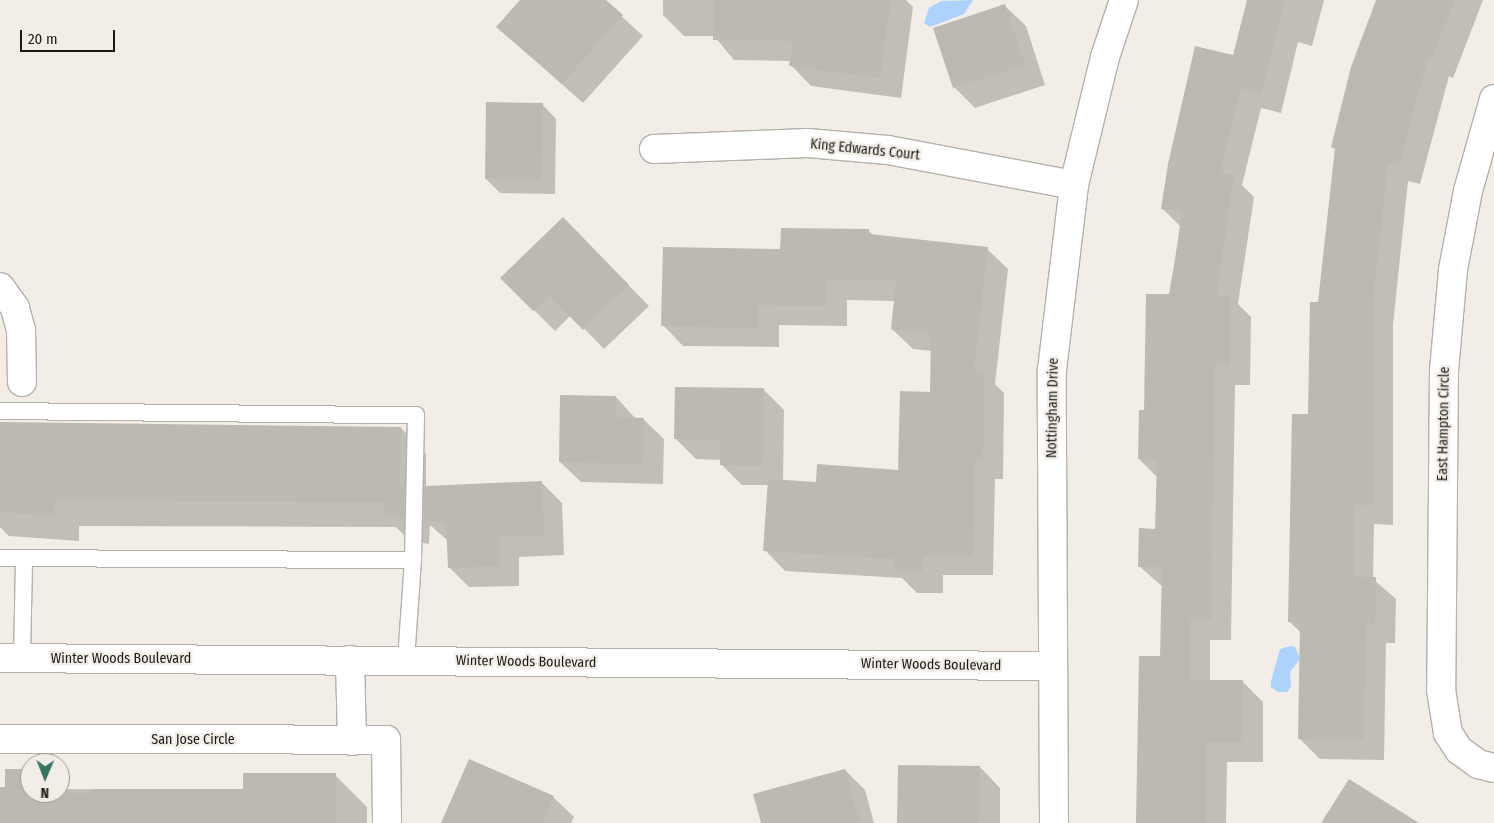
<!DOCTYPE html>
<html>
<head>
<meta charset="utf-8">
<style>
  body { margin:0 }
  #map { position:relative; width:1494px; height:823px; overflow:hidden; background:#f2eee7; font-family:"Fira Sans Condensed",sans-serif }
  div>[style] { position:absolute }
  .water>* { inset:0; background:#add2fd }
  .shadow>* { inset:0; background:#0003 }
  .building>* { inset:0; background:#bcb9b2 }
  .roads { filter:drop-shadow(1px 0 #b4b1aa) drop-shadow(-1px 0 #b4b1aa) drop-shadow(0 1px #b4b1aa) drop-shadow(0 -1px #b4b1aa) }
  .lane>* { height:16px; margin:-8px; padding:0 8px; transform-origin:8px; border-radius:8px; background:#fff }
  .street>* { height:28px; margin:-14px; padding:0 14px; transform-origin:14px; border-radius:14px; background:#fff }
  span { translate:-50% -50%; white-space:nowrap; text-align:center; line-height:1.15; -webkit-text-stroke:4.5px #f2eee7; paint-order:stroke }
  .street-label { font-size:14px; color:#1b1a17 }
  .north { position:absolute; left:20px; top:753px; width:50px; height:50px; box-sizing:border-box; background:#f2eee7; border:1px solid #9c9994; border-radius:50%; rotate:181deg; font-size:14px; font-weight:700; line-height:20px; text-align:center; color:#1b1a17 }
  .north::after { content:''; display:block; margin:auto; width:18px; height:22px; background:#347564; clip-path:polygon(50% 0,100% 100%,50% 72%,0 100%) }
  .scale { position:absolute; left:20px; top:30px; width:95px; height:22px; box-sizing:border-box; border:2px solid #1b1a17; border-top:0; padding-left:6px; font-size:15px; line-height:18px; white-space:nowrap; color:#1b1a17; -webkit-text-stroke:4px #f2eee7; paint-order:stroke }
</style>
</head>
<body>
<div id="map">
  <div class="water">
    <div style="clip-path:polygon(973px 0,964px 14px,930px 27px,924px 23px,929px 8px,941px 1px)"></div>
    <div style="clip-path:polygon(1290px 646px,1295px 647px,1300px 659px,1290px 672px,1291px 687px,1287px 692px,1278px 692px,1271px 687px,1271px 681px,1280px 649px)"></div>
  </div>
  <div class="shadow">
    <div style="clip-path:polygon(522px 0,604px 0,643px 36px,583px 103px,498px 27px)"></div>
    <div style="clip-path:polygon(663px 0,906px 0,913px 7px,901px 98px,811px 86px,791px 65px,791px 61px,734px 60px,714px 36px,684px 36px,663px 15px)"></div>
    <div style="clip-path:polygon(1248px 0,1324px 0,1312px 46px,1298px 42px,1281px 113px,1261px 108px,1242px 185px,1254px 197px,1238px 304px,1251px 317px,1250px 385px,1235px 385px,1231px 640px,1210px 640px,1210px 681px,1243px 682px,1263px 702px,1263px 762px,1227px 762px,1226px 823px,1137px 823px,1161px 657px,1163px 587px,1139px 566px,1156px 530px,1157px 477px,1139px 459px,1181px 227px,1162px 208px,1234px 56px)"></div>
    <div style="clip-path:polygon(1378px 0,1483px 0,1453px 78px,1449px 76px,1420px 184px,1408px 181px,1393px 325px,1393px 525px,1374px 524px,1373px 579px,1396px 599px,1395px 643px,1386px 643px,1384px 760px,1320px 759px,1299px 738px,1301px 633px,1289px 621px,1336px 150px,1332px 147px)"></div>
    <div style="clip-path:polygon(1005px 6px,1026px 26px,1045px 85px,975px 108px,954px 87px)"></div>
    <div style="clip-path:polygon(542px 104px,556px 119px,555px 194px,500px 193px,486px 179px)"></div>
    <div style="clip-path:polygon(563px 219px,649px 306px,604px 349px,571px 315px,555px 331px,502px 278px)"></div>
    <div style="clip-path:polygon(869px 231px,874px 236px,987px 249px,1008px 269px,995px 384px,1004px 393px,1003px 479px,995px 479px,993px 575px,943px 575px,943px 593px,917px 593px,902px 578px,785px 571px,765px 550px,769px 485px,742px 485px,721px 464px,722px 460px,696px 459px,676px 439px,764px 390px,784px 410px,783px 482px,817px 484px,900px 471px,931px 393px,932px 351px,913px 349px,892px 329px,895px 301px,847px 300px,847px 326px,779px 325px,779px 347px,683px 346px,663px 325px,782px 250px)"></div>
    <div style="clip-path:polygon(616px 397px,636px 419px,643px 419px,664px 439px,663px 484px,581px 482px,560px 462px)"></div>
    <div style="clip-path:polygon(0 424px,401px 428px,426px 454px,426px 487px,542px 483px,562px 503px,564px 555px,519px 557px,519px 586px,469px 587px,449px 567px,448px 541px,430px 525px,429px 544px,410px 541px,396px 527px,79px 526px,79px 541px,9px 536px,0 527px)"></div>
    <div style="clip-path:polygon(980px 767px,1000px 788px,1000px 823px,898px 823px)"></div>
    <div style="clip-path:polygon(845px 770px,865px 790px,874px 823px,762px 823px)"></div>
    <div style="clip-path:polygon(30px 771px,30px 793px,60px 793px,60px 789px,244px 790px,335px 775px,367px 807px,367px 823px,0 823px,0 788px,6px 788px)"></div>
    <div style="clip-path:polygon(553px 797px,574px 817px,571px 823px,442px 823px)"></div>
  </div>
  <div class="building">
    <div style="clip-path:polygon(520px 0,606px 0,623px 15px,562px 84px,496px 27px)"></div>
    <div style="clip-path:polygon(713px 0,891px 0,880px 78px,789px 66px,793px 41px,713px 40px)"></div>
    <div style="clip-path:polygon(1247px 0,1284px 0,1261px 94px,1241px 88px,1220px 173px,1234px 175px,1217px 295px,1231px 296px,1230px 365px,1215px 365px,1211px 620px,1190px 620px,1190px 680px,1243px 680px,1243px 742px,1207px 742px,1206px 823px,1136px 823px,1139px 656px,1160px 656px,1162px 567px,1138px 567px,1139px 528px,1155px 529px,1157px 460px,1138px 459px,1139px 410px,1144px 410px,1146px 294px,1170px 294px,1182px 212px,1161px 209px,1168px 164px,1195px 46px,1233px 55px)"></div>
    <div style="clip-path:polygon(1376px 0,1455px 0,1432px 58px,1428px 57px,1400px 165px,1388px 162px,1373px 303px,1373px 505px,1354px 505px,1353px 577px,1376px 577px,1375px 623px,1366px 623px,1364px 740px,1298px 739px,1300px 622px,1288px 622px,1292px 414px,1308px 414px,1310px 302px,1318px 302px,1335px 148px,1331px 147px,1351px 67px)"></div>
    <div style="clip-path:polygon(1005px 4px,1025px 65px,953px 88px,933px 28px)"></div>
    <div style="clip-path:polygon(486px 102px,543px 103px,541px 180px,485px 179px)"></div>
    <div style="clip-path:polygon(563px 217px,629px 285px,583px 330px,550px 296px,533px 311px,500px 278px)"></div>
    <div style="clip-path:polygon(781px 228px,869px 229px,869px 234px,988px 247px,974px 371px,984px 372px,983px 459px,975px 459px,973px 556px,923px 555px,923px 573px,895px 573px,895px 559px,763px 551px,768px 479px,816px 482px,817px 464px,898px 470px,900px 391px,930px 392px,931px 334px,891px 329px,896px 281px,827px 280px,827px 306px,759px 305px,759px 328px,661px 326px,663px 247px,780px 249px)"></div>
    <div style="clip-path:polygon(675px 387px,764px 388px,763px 466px,720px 465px,721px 440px,674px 439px)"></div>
    <div style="clip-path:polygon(560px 395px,616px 396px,616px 417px,644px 418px,643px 464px,559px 462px)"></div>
    <div style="clip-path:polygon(0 422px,401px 427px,400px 487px,405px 486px,404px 518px,383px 516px,384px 502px,54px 501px,54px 516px,0 512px)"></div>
    <div style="clip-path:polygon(542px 481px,544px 535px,499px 537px,500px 566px,448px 568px,446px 523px,424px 521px,425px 486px)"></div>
    <div style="clip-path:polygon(469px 759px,554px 796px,542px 823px,441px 823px)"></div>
    <div style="clip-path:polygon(898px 765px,980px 766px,979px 823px,897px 823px)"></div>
    <div style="clip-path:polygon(5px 769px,30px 769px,30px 793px,92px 793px,92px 789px,243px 789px,243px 773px,336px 773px,336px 823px,0 823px,0 787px,5px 787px)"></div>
    <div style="clip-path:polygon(845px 769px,860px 823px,761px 823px,753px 794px)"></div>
    <div style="clip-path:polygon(1349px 779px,1419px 823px,1321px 823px)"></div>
  </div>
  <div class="roads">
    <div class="lane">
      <div style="left:0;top:411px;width:416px;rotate:0.6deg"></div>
      <div style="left:416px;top:415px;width:145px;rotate:91.2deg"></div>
      <div style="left:413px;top:560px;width:100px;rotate:94deg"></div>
      <div style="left:0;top:558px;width:413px;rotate:0.3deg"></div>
      <div style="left:22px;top:658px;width:99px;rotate:-88.8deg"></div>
    </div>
    <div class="street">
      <div style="left:1494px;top:99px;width:96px;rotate:105.8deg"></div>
      <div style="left:1468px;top:191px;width:80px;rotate:100.8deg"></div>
      <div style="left:1453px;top:270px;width:100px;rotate:95.1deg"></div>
      <div style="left:1444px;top:370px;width:320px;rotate:90.5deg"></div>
      <div style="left:1441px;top:690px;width:44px;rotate:80.8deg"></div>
      <div style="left:1448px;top:733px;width:20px;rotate:57deg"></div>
      <div style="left:1459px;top:750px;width:24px;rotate:36deg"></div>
      <div style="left:1478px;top:764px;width:16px;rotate:14deg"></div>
      <div style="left:654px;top:149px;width:154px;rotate:-2.2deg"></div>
      <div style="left:808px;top:143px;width:80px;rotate:5deg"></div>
      <div style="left:888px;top:150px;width:189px;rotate:10.7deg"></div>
      <div style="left:0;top:287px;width:26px;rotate:54deg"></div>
      <div style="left:15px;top:308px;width:23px;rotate:75deg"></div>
      <div style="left:21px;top:330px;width:52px;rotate:88.9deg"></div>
      <div style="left:0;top:658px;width:1053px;rotate:0.44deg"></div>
      <div style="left:350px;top:660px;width:81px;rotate:88.6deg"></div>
      <div style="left:0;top:739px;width:386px;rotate:0.1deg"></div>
      <div style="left:386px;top:740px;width:83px;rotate:89.3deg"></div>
      <div style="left:1054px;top:823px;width:453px;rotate:-90.3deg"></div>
      <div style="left:1052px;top:370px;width:186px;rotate:-83.2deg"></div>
      <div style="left:1074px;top:185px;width:132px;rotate:-76.4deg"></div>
      <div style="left:1105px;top:57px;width:60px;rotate:-71.6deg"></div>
    </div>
  </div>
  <div class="street-label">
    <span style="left:865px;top:150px;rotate:6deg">King Edwards Court</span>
    <span style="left:1053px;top:408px;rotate:-89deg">Nottingham Drive</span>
    <span style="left:1444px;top:424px;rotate:-89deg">East Hampton Circle</span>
    <span style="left:121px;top:659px">Winter Woods Boulevard</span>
    <span style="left:526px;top:662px;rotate:1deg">Winter Woods Boulevard</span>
    <span style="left:931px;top:665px;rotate:1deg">Winter Woods Boulevard</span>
    <span style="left:193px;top:740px">San Jose Circle</span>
  </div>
  <div class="north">N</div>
  <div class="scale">20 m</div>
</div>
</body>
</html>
